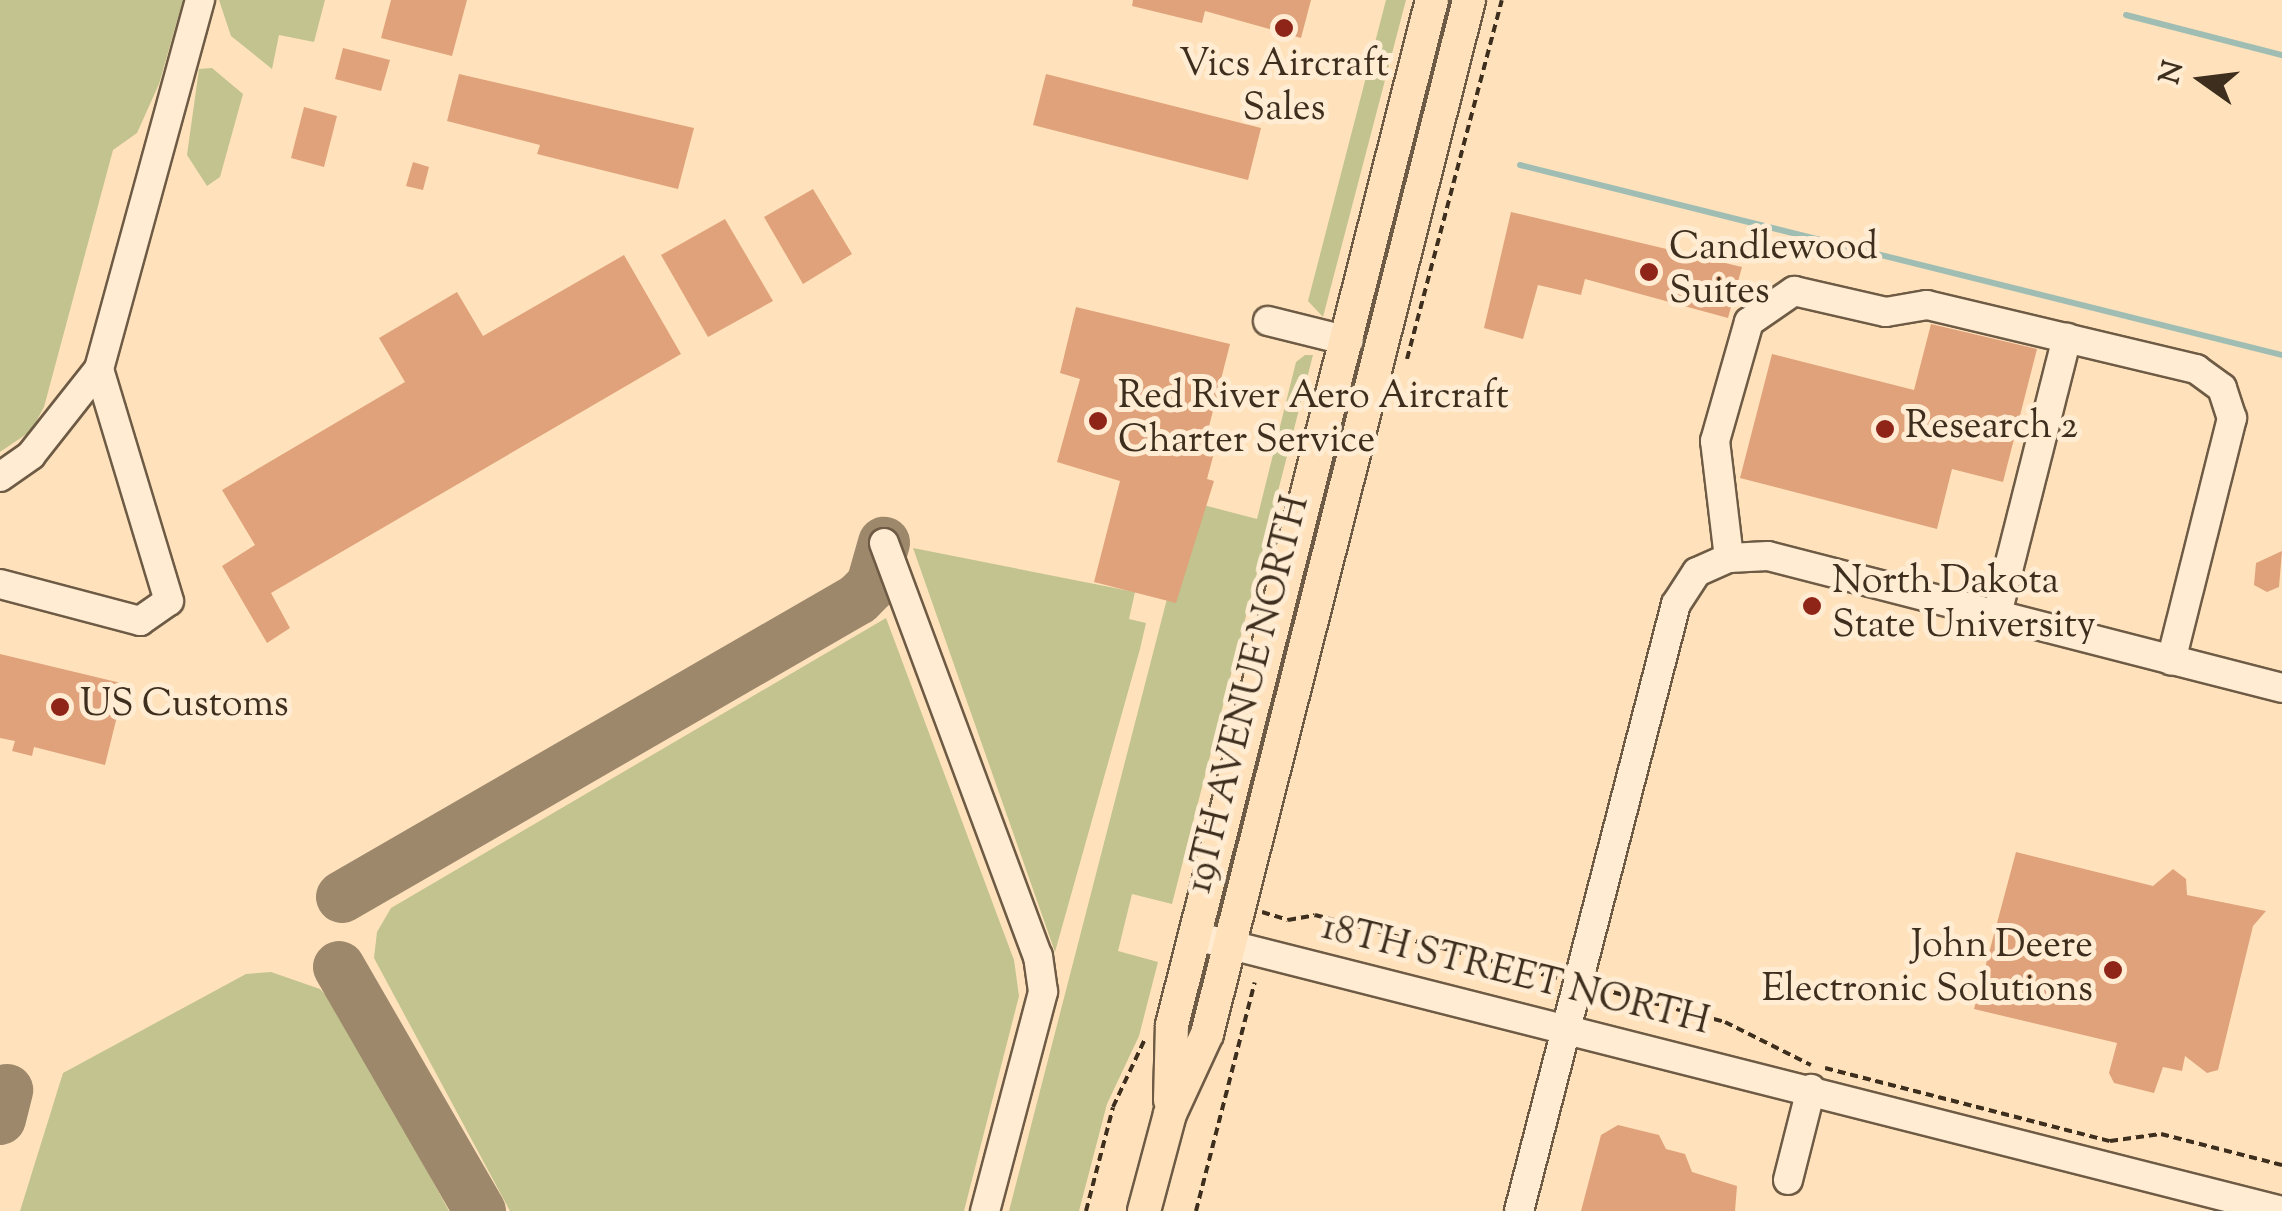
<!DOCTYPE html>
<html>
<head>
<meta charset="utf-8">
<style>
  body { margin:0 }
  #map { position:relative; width:2282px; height:1211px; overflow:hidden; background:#ffe2bb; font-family:"Sorts Mill Goudy",serif }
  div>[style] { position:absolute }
  .green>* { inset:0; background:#c2c38e }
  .stream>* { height:6px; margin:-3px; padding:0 3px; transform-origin:3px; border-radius:3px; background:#a0bdb3 }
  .taxiway>* { height:52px; margin:-26px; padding:0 26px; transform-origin:26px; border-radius:26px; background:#9e886c }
  .building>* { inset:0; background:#e0a27a }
  .path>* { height:4px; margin-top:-2px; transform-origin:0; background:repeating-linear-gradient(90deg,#3d2e1e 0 8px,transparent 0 13px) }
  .roads { filter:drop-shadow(2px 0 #6e5b45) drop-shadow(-2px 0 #6e5b45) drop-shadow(0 2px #6e5b45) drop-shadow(0 -2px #6e5b45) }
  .minor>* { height:28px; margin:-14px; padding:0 14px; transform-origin:14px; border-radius:14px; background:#ffecd3 }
  .major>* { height:32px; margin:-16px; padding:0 16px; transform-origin:16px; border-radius:16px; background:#ffe2bb }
  .dots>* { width:28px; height:28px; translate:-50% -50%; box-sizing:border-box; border:5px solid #ffecd3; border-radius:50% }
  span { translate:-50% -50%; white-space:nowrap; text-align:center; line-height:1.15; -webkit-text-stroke:10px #ffecd3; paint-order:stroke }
  .poi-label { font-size:38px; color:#3d2e1e }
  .left { translate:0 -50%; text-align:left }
  .right { translate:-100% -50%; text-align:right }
  .street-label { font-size:38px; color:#3d2e1e }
  .north { position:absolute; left:2152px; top:30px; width:100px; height:100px; -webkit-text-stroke:8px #ffecd3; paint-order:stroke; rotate:284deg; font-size:28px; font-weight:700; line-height:40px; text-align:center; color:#3d2e1e }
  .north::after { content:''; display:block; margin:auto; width:35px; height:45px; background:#3d2e1e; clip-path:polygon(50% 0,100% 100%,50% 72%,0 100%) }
</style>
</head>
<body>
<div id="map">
  <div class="green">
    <div style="clip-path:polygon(0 0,183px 0,159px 84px,137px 133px,113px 150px,44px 407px,31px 431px,0 452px)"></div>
    <div style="clip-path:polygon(219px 0,325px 0,314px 42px,279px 35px,272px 69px,231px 36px)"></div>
    <div style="clip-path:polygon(1386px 0,1406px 0,1323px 317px,1308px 301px)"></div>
    <div style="clip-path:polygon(212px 68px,243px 94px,220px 177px,207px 186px,187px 155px,199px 69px)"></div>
    <div style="clip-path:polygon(1305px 355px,1313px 355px,1172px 904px,1132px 894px,1118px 951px,1158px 962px,1139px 1036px,1107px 1104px,1079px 1211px,1009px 1211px,1192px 502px,1257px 519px,1296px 362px)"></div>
    <div style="clip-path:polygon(913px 548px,1135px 592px,1129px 619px,1146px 623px,1140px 649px,1055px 952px)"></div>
    <div style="clip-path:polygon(886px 618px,1014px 960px,1019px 996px,964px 1211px,510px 1211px,374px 958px,377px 932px,391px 908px)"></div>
    <div style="clip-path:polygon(271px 972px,320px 989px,338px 1008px,449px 1211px,20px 1211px,63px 1073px,246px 974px)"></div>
  </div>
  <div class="stream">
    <div style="left:2126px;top:15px;width:161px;rotate:14.4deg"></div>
    <div style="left:1520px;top:165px;width:785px;rotate:14deg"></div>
  </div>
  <div class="taxiway">
    <div style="left:342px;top:897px;width:596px;rotate:-30.01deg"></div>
    <div style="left:858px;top:599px;width:20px;rotate:-45deg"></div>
    <div style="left:872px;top:585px;width:44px;rotate:-74.1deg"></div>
    <div style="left:339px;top:967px;width:282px;rotate:60deg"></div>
    <div style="left:0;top:1119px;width:30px;rotate:-76deg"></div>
  </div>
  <div class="building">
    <div style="clip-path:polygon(391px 0,467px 0,452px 56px,381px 38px)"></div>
    <div style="clip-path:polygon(1133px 0,1311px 0,1301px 38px,1205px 11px,1202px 23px,1132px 6px)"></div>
    <div style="clip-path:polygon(343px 48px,390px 60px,381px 91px,335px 79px)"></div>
    <div style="clip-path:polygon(459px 74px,694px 128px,678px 189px,537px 154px,540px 145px,447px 121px)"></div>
    <div style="clip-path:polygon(1046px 74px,1261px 128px,1248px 180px,1033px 125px)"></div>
    <div style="clip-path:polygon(304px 107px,337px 116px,324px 167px,291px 158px)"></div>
    <div style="clip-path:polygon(413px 162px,429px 167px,423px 190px,406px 186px)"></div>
    <div style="clip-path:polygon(813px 189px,852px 254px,803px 284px,764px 217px)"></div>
    <div style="clip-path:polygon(1511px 212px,1742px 267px,1728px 318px,1585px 279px,1581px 295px,1538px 285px,1523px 339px,1484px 328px)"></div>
    <div style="clip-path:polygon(725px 219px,773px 301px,708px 337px,661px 255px)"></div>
    <div style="clip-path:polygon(624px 255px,681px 354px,271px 593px,290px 628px,267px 643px,222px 566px,255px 545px,222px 490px,405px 382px,379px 338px,457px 292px,483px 336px)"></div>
    <div style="clip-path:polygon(1076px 307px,1230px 344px,1203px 450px,1214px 453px,1207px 479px,1214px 481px,1176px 603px,1094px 582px,1120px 481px,1057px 462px,1080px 379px,1060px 373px)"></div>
    <div style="clip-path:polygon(1931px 324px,2037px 349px,2003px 482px,1952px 469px,1937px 529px,1740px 478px,1772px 354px,1914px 390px)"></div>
    <div style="clip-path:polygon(2282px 551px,2279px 587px,2267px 592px,2254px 585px,2256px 563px)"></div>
    <div style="clip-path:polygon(0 654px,125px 684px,105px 765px,34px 747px,32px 756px,12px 751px,15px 741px,0 738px)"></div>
    <div style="clip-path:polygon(2016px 852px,2153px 886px,2173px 869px,2186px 879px,2187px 895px,2266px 911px,2253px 926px,2218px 1070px,2207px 1073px,2185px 1056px,2182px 1071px,2163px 1067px,2154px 1093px,2114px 1083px,2109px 1073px,2117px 1043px,1974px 1009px)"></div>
    <div style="clip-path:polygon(1618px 1125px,1659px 1135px,1666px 1149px,1685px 1154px,1692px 1172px,1737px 1186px,1735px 1211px,1581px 1211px,1601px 1135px)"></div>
  </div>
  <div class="path">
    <div style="left:1407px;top:359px;width:371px;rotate:-75.2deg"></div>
    <div style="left:1262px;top:912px;width:27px;rotate:17deg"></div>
    <div style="left:1288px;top:920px;width:27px;rotate:-10deg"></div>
    <div style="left:1315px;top:915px;width:250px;rotate:14.6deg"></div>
    <div style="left:1601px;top:989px;width:128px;rotate:14.9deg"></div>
    <div style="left:1725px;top:1022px;width:96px;rotate:26.6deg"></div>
    <div style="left:1825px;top:1068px;width:294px;rotate:14.4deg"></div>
    <div style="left:2110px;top:1141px;width:51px;rotate:-7.8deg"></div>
    <div style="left:2161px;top:1134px;width:125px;rotate:14.4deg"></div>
    <div style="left:1086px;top:1211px;width:107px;rotate:-75.4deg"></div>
    <div style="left:1113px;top:1107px;width:73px;rotate:-64.8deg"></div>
    <div style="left:1196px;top:1211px;width:236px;rotate:-75.6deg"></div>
  </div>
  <div class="roads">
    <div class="minor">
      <div style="left:1268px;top:321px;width:83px;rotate:13.9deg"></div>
      <div style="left:0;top:477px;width:38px;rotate:-35deg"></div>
      <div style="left:31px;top:455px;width:110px;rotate:-51.7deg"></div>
      <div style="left:99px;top:369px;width:383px;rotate:-74.7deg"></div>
      <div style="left:884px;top:543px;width:441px;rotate:69.6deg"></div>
      <div style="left:1038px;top:956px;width:36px;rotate:82deg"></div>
      <div style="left:1043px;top:992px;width:227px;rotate:104.8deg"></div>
      <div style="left:1729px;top:558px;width:118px;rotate:-96.8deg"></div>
      <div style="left:1715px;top:441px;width:124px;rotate:-74.1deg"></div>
      <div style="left:1749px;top:322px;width:55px;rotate:-34.6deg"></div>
      <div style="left:1794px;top:291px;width:94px;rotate:12.9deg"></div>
      <div style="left:1886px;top:312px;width:42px;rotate:-9.7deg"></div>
      <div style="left:1927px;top:305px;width:277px;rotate:13.4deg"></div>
      <div style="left:2196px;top:369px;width:32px;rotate:36deg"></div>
      <div style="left:2222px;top:388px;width:32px;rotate:72deg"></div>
      <div style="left:2232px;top:418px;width:250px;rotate:104.1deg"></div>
      <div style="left:0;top:584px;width:145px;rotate:14.8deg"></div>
      <div style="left:140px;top:621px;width:35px;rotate:-35deg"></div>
      <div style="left:169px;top:601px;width:242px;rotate:-106.8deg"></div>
      <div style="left:1997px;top:614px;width:285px;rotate:-75.8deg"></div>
      <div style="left:1211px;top:940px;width:1105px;rotate:14.2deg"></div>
      <div style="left:1788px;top:1180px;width:94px;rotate:-75.8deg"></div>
      <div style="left:1519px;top:1211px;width:627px;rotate:-75.5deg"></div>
      <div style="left:1676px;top:604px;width:38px;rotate:-57deg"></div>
      <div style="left:1697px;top:572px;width:35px;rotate:-24deg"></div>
      <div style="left:1729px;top:558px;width:39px;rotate:-3deg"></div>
      <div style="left:1768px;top:556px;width:531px;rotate:14.4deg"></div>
    </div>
    <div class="major">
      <div style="left:1170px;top:1100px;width:75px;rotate:-88.5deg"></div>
      <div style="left:1172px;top:1025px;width:1057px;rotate:-75.77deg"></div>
      <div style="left:1144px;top:1211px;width:100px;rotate:-75deg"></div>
      <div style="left:1170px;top:1114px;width:88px;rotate:-65.2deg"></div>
      <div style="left:1207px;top:1034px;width:1067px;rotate:-75.78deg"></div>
    </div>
  </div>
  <div class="dots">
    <div style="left:1284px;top:28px;background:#8f2418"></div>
    <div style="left:1649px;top:272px;background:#8f2418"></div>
    <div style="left:1098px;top:421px;background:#8f2418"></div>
    <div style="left:1885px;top:429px;background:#8f2418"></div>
    <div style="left:1812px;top:606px;background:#8f2418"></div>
    <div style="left:60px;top:707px;background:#8f2418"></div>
    <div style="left:2113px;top:970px;background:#8f2418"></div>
  </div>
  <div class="poi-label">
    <span style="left:1284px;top:89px">Vics Aircraft<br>Sales</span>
    <span class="left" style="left:1669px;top:272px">Candlewood<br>Suites</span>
    <span class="left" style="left:1118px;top:421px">Red River Aero Aircraft<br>Charter Service</span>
    <span class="left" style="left:1905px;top:429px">Research 2</span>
    <span class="left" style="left:1832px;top:606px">North Dakota<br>State University</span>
    <span class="left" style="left:80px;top:707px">US Customs</span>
    <span class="right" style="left:2093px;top:970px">John Deere<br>Electronic Solutions</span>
  </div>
  <div class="street-label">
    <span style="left:1250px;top:695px;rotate:-76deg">19TH AVENUE NORTH</span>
    <span style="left:1515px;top:977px;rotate:14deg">18TH STREET NORTH</span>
  </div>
  <div class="north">N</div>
</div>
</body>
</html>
